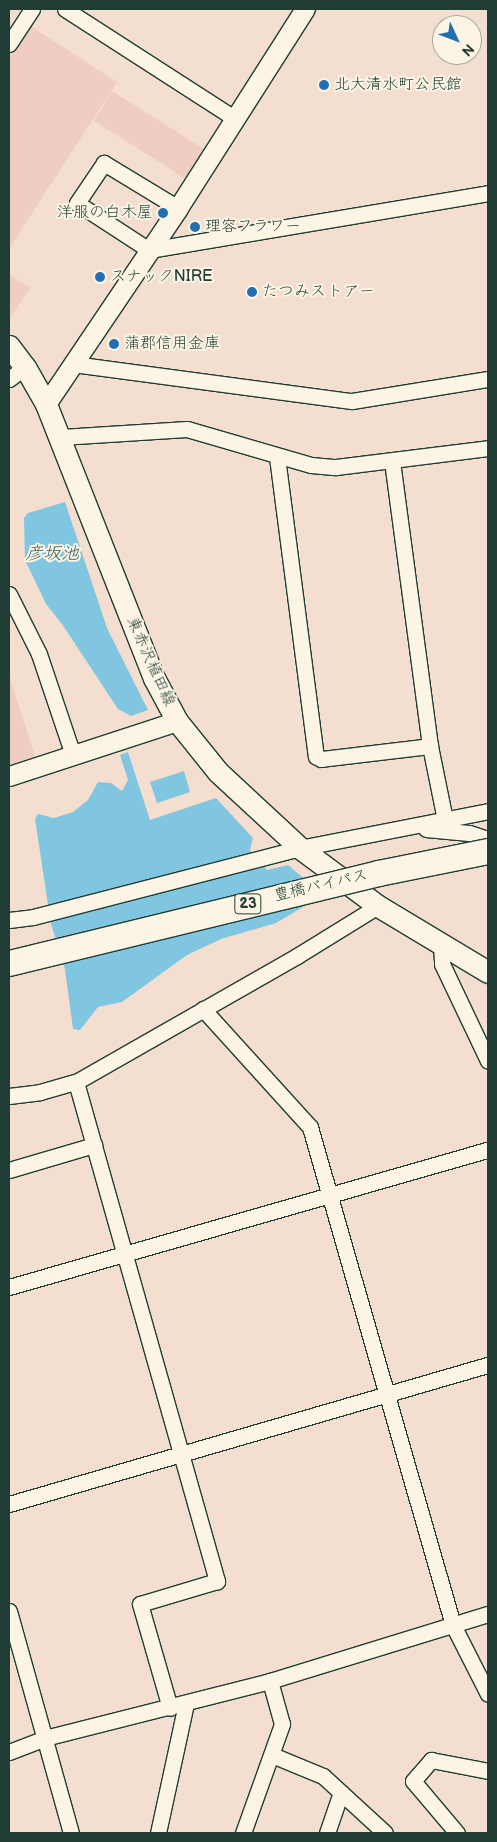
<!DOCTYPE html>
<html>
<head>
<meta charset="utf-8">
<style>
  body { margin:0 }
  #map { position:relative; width:497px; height:1842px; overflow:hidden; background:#f4ded0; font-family:"Balsamiq Sans","Klee One",sans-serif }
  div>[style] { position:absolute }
  .built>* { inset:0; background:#efcec1 }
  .water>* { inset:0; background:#80c6e1 }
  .roads { filter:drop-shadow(1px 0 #1f3d34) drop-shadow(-1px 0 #1f3d34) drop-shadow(0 1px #1f3d34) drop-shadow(0 -1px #1f3d34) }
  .minor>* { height:15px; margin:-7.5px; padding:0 7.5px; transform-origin:7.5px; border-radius:7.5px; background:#fcf5e5 }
  .tertiary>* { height:19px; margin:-9.5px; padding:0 9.5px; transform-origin:9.5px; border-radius:9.5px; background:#fcf5e5 }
  .secondary>* { height:21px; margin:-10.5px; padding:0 10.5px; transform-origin:10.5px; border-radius:10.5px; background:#fcf5e5 }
  .bridges { filter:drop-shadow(1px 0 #1f3d34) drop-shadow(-1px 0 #1f3d34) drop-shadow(0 1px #1f3d34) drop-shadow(0 -1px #1f3d34) }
  .trunk-bridge>* { height:25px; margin:-12.5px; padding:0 12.5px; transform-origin:12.5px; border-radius:12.5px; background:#fcf5e5 }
  .dots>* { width:14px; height:14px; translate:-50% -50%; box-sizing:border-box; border:2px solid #fcf5e5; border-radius:50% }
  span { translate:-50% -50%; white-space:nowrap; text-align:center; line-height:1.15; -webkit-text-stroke:4px #fcf5e5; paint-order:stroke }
  .shield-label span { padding:1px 4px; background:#fcf5e5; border:1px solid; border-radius:4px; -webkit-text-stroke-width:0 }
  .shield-label { font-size:15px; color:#1f3d34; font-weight:700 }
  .poi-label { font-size:16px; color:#1f3d34 }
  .left { translate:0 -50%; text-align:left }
  .right { translate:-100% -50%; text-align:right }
  .street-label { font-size:16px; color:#1f3d34 }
  .water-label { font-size:18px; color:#375f5f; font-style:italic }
  .frame { position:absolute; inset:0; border:10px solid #1f3d34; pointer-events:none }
  .north { position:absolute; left:432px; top:15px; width:50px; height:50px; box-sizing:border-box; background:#fcf5e5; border:1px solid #a4ab9e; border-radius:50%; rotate:133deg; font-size:14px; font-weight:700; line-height:20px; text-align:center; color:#1f3d34 }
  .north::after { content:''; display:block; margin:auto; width:18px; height:22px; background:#1f6fb2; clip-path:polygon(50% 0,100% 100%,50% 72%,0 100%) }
</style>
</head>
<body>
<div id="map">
  <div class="built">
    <div style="clip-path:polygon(26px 23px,117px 82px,9px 249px,9px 50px)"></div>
    <div style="clip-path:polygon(112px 91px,207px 151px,188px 180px,94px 121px)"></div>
    <div style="clip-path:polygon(9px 274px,30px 288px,9px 320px)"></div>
    <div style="clip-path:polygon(9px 675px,36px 759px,9px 768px)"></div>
  </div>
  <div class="water">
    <div style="clip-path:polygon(65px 502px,107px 628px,148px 710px,131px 716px,118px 709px,62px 624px,46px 604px,25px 560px,24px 518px,28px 513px)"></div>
    <div style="clip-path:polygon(128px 752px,150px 820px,216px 798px,253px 838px,250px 850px,267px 870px,288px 865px,313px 886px,313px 901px,276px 923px,221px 939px,187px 955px,122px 1002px,98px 1007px,80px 1030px,73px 1029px,65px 969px,51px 924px,35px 819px,38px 814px,54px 818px,73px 812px,88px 800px,98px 782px,111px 783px,122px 791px,128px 780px,120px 755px)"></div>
    <div style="clip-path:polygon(184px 771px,190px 792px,157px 803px,150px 782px)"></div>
  </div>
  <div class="roads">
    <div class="minor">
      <div style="left:65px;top:9px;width:203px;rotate:32.8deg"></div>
      <div style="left:9px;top:44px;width:42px;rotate:-56.7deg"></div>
      <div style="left:178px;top:208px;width:87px;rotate:-148.7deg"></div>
      <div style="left:104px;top:163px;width:48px;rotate:124deg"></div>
      <div style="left:77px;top:203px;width:86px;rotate:33.1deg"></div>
      <div style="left:149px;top:250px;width:344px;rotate:-9.5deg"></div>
      <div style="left:73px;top:364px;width:281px;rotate:7.6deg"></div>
      <div style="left:352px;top:401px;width:138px;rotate:-9.2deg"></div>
      <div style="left:9px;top:379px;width:20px;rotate:-37deg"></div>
      <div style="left:61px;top:437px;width:126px;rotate:-3.6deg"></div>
      <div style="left:187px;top:429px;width:129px;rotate:16.2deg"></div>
      <div style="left:311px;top:465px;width:25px;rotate:5deg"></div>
      <div style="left:336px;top:467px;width:153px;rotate:-7.1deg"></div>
      <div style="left:277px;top:457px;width:302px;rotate:82.6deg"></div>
      <div style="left:316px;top:756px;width:6px;rotate:31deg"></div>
      <div style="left:321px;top:759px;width:110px;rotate:-6.8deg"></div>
      <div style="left:392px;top:461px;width:288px;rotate:82.4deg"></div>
      <div style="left:430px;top:746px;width:76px;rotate:78.5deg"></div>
      <div style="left:9px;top:594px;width:67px;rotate:63.4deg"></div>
      <div style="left:39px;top:654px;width:107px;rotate:71.4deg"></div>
      <div style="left:426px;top:829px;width:43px;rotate:5.3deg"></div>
      <div style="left:469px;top:833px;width:20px;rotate:18deg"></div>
      <div style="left:9px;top:920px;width:24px;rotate:-7deg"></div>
      <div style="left:33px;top:917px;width:276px;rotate:-14.5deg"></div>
      <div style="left:300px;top:848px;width:192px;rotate:-11.1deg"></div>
      <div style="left:441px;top:943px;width:21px;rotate:87deg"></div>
      <div style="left:442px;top:964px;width:107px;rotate:64.6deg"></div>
      <div style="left:203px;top:1009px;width:159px;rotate:47.8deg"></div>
      <div style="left:310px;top:1127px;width:518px;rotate:73.98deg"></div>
      <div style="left:453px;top:1625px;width:77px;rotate:63.1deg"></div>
      <div style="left:76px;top:1082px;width:519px;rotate:74.22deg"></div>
      <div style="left:217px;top:1581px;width:80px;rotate:163.4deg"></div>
      <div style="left:140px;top:1604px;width:108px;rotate:73.9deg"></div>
      <div style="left:9px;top:1096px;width:31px;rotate:-7deg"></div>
      <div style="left:40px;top:1092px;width:37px;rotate:-16deg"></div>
      <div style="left:76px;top:1082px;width:254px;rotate:-29.7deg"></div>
      <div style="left:297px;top:956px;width:95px;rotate:-31.7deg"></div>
      <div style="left:9px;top:1170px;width:89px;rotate:-16.4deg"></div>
      <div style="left:9px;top:1287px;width:498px;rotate:-16deg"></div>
      <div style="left:9px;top:1504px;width:499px;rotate:-16.2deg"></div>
      <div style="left:9px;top:1611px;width:230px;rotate:74.4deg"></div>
      <div style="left:9px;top:1752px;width:39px;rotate:-21deg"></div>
      <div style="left:45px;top:1738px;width:232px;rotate:-14.2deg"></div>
      <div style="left:270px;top:1681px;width:228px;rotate:-17.1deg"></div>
      <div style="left:272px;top:1755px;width:55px;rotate:22.4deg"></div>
      <div style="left:323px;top:1776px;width:84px;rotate:42.6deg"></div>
      <div style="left:158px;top:1833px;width:132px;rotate:-77.8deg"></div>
      <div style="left:243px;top:1833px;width:116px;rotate:-70.3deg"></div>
      <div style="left:282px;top:1724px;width:45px;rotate:-105.6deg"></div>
      <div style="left:327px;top:1833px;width:43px;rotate:-71.1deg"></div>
      <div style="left:457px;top:1833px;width:68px;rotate:-130.2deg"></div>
      <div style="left:413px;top:1781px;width:28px;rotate:-49deg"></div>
      <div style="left:431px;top:1760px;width:58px;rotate:10.9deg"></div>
    </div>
    <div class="tertiary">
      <div style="left:46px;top:404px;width:236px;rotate:-56deg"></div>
      <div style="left:178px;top:208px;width:236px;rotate:-57.5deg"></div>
      <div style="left:9px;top:776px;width:177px;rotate:-18.1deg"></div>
    </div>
    <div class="secondary">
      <div style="left:9px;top:346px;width:26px;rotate:53deg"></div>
      <div style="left:25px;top:367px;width:43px;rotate:60.4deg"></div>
      <div style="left:46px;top:404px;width:295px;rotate:68.5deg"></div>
      <div style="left:154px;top:678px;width:49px;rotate:61.9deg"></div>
      <div style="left:177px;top:721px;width:65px;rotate:51.2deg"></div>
      <div style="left:218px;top:772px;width:112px;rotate:42.8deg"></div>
      <div style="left:300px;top:848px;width:97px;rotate:36.6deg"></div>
      <div style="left:378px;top:906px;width:128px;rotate:31deg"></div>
    </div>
  </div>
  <div class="bridges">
    <div class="trunk-bridge">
      <div style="left:9px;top:963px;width:380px;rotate:-13.7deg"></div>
      <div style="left:378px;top:873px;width:112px;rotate:-11.3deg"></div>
    </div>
  </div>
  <div class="dots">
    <div style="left:324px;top:85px;background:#1f6fb2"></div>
    <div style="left:163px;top:213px;background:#1f6fb2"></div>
    <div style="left:195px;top:227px;background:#1f6fb2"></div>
    <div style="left:100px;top:277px;background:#1f6fb2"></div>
    <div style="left:252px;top:292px;background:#1f6fb2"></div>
    <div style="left:114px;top:344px;background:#1f6fb2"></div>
  </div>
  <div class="shield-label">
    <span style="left:248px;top:904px">23</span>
  </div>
  <div class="poi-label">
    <span class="left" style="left:334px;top:85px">北大清水町公民館</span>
    <span class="right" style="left:153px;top:213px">洋服の白木屋</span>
    <span class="left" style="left:205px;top:227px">理容フラワー</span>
    <span class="left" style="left:110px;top:277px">スナックNIRE</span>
    <span class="left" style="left:262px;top:292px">たつみストアー</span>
    <span class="left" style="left:124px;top:344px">蒲郡信用金庫</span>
  </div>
  <div class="street-label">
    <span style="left:150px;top:662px;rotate:66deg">東赤沢植田線</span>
    <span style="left:321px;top:886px;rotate:-13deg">豊橋バイパス</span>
  </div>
  <div class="water-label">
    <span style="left:52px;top:554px">彦坂池</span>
  </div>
  <div class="frame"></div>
  <div class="north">N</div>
</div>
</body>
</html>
